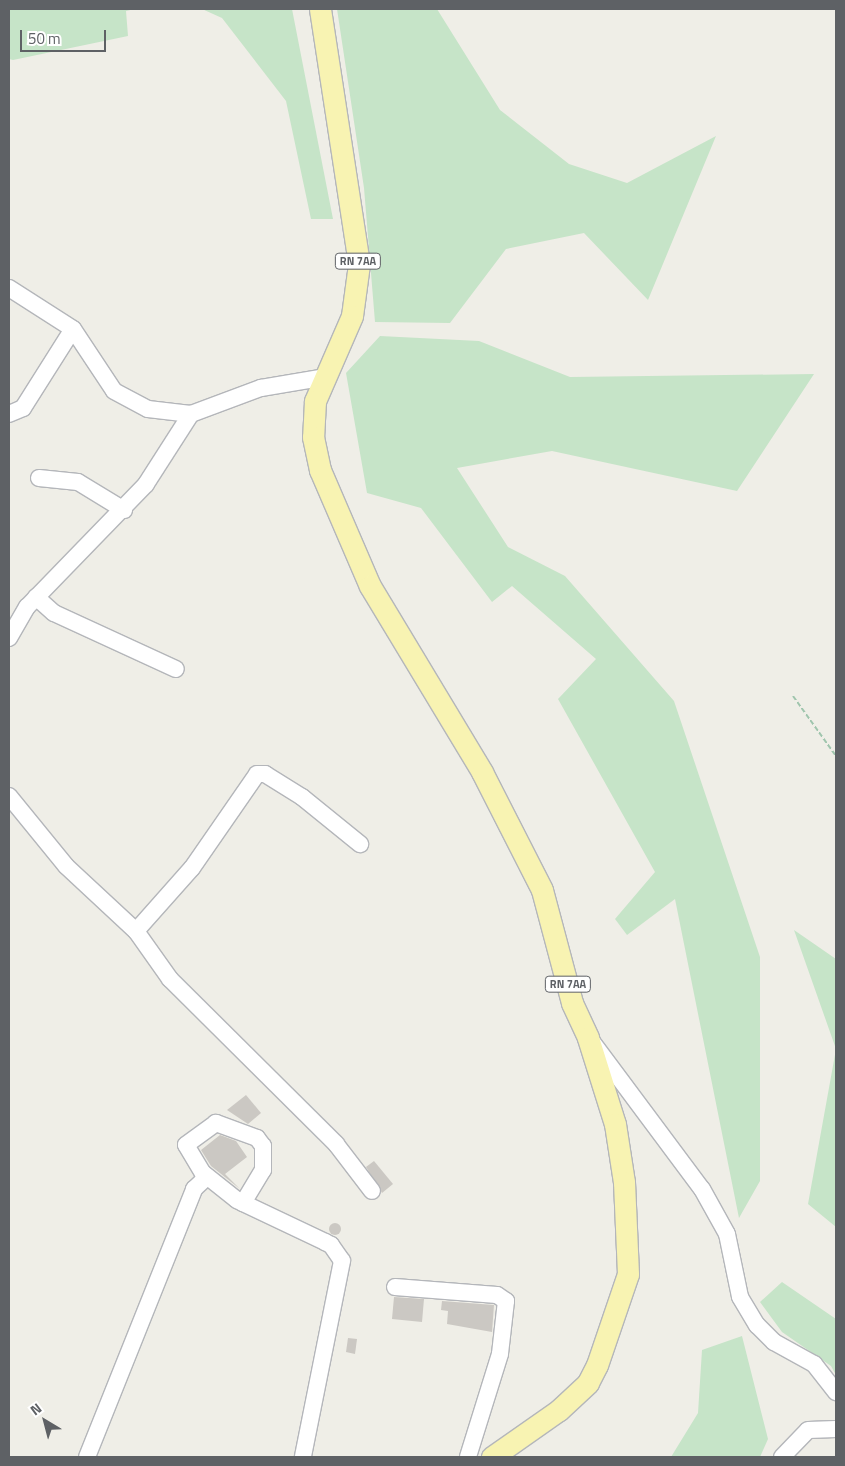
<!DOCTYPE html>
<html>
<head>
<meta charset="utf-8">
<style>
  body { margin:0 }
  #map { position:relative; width:845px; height:1466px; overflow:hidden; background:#efeee7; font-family:"Titillium Web",sans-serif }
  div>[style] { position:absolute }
  .green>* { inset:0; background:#c6e4c8 }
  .building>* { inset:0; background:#cbc8c3 }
  .round { border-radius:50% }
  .path>* { height:2px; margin-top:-1px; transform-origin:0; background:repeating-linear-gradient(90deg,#9fc5ad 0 5px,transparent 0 7.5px) }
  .roads { filter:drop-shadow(1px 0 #b4b6ba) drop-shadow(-1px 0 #b4b6ba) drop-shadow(0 1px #b4b6ba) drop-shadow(0 -1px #b4b6ba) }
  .minor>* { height:16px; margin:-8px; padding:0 8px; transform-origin:8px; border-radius:8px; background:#fff }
  .major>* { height:21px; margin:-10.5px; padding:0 10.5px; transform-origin:10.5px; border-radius:10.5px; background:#f8f3b2 }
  span { translate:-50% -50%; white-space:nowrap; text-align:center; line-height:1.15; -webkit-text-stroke:4px #fff; paint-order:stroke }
  .shield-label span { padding:1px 4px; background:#fff; border:1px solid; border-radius:4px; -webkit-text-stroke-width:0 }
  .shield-label { font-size:11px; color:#5e6165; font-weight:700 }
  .frame { position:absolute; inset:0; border:10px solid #5e6165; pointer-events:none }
  .north { position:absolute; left:20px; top:1396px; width:50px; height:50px; -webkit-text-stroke:4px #fff; paint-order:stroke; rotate:323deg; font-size:14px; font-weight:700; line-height:20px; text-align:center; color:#5e6165 }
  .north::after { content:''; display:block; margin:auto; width:18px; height:22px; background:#5e6165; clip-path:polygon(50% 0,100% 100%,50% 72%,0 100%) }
  .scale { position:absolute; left:20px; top:30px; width:86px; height:22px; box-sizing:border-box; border:2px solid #5e6165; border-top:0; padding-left:6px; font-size:15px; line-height:18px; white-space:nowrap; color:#5e6165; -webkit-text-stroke:4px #fff; paint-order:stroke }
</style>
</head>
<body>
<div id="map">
  <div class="green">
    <div style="clip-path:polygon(9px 9px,135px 9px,126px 11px,128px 36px,13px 60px,9px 59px)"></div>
    <div style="clip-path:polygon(202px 9px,292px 9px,333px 219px,311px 219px,286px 101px,222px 18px)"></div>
    <div style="clip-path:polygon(337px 9px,437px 9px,500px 110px,569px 164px,627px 183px,716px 136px,648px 300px,584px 233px,506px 249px,450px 323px,375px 322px,364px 188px)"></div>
    <div style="clip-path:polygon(380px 336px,479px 341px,570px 377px,814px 374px,737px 491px,552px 451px,457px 468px,508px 547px,565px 576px,674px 701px,760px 957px,760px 1181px,739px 1218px,675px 899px,627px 935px,615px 919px,655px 872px,558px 699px,596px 659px,512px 586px,492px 602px,421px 508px,367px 493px,346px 373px)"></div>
    <div style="clip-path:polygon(794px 930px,836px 959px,836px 1227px,808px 1204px,836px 1049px)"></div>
    <div style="clip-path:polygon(782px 1282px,836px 1319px,836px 1375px,831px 1366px,782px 1332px,760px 1302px)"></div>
    <div style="clip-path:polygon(742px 1336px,768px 1439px,760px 1457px,671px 1457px,698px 1413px,702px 1350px)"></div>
  </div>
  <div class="building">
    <div style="clip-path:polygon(246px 1095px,261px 1113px,248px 1124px,227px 1110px)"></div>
    <div style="clip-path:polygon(220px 1135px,236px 1141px,247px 1157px,225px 1174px,240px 1189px,211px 1166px,201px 1150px)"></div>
    <div style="clip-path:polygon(374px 1161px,393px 1184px,382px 1193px,366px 1167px)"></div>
    <div class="round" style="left:329px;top:1223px;width:12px;height:12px"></div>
    <div style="clip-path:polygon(394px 1297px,424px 1299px,422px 1322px,392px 1319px)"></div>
    <div style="clip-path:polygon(442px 1301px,494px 1305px,492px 1332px,447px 1324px,448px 1311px,441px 1310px)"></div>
    <div style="clip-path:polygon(348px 1338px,357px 1339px,355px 1354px,346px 1352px)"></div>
  </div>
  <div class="path">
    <div style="left:793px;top:696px;width:74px;rotate:54.4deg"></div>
  </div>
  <div class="roads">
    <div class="minor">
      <div style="left:9px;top:288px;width:76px;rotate:32.6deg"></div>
      <div style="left:73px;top:329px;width:74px;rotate:56.5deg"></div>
      <div style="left:114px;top:391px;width:38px;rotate:28deg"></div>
      <div style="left:148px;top:409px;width:43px;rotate:6.6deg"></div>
      <div style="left:191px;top:414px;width:75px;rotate:-20.4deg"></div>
      <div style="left:261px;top:388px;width:66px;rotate:-9.6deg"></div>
      <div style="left:9px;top:414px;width:15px;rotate:-23deg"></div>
      <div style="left:23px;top:408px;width:93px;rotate:-57.7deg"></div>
      <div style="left:39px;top:478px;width:39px;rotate:6deg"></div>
      <div style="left:78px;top:482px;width:54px;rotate:31.3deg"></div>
      <div style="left:36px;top:597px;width:24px;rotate:42deg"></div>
      <div style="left:54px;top:613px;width:134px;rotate:24.7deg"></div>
      <div style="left:9px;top:638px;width:36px;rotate:-60deg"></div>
      <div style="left:27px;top:607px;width:171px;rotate:-45.9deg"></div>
      <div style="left:146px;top:484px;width:83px;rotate:-57.3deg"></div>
      <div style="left:9px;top:796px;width:90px;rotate:50.8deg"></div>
      <div style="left:66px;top:866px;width:96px;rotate:42.9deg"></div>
      <div style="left:136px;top:931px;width:59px;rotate:54.7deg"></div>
      <div style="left:170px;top:979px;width:234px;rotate:44.8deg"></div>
      <div style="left:336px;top:1144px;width:59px;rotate:52.5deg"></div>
      <div style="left:136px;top:931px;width:84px;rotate:-48.4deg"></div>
      <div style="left:192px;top:868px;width:114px;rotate:-55.3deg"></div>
      <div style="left:257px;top:774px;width:8px"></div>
      <div style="left:265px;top:774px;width:44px;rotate:31.9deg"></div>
      <div style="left:302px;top:797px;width:75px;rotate:39deg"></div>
      <div style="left:593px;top:1043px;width:182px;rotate:53.3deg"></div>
      <div style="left:702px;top:1189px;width:51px;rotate:60.9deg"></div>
      <div style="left:727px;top:1234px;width:64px;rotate:78.3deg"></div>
      <div style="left:740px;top:1297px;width:33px;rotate:59deg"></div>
      <div style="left:757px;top:1325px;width:24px;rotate:45deg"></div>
      <div style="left:774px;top:1342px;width:46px;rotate:28.8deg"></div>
      <div style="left:814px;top:1364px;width:36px;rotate:52deg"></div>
      <div style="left:243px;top:1203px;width:39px;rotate:-59deg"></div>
      <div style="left:263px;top:1170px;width:24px;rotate:-90deg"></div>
      <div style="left:263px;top:1146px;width:10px;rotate:-127deg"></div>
      <div style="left:257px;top:1138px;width:44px;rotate:-159.9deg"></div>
      <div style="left:216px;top:1123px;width:37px;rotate:144deg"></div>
      <div style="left:186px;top:1145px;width:33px;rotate:59deg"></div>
      <div style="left:203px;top:1173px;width:43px;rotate:38.5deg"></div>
      <div style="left:237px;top:1200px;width:7px;rotate:27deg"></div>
      <div style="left:243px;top:1203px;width:91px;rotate:25.4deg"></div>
      <div style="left:325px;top:1242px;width:7px;rotate:27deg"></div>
      <div style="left:331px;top:1245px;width:19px;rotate:55deg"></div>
      <div style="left:342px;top:1261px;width:200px;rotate:101.3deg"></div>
      <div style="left:395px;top:1287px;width:102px;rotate:4.5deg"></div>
      <div style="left:497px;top:1295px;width:11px;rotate:34deg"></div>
      <div style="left:506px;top:1301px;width:53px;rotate:96.5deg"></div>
      <div style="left:500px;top:1354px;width:108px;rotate:107.3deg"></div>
      <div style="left:87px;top:1457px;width:289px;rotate:-68.2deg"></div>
      <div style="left:194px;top:1189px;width:18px;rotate:-43deg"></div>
      <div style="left:782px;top:1457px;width:37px;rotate:-46deg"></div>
      <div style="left:808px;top:1430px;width:28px;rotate:-2deg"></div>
    </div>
    <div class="major">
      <div style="left:320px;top:9px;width:258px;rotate:81.3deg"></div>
      <div style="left:359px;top:264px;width:52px;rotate:97.7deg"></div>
      <div style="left:352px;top:316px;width:93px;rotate:113.5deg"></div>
      <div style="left:315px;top:401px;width:36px;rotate:93deg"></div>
      <div style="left:313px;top:437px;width:34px;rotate:78deg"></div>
      <div style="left:320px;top:470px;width:126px;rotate:66.7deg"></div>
      <div style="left:370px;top:586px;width:217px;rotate:58.9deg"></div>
      <div style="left:482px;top:772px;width:132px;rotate:63deg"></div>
      <div style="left:542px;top:890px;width:117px;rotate:75.1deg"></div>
      <div style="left:572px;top:1003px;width:38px;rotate:65deg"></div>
      <div style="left:588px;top:1038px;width:90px;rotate:72.6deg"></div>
      <div style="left:615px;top:1124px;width:59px;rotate:81.2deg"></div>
      <div style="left:624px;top:1182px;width:92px;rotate:87.5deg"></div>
      <div style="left:628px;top:1274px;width:96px;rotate:108.8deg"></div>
      <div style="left:597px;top:1365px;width:20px;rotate:117deg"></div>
      <div style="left:588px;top:1383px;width:40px;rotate:137deg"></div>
      <div style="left:559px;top:1410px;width:82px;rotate:145deg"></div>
    </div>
  </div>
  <div class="shield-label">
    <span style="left:358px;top:261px">RN 7AA</span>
    <span style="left:568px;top:984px">RN 7AA</span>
  </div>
  <div class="frame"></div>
  <div class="north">N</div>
  <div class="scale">50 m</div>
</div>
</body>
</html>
